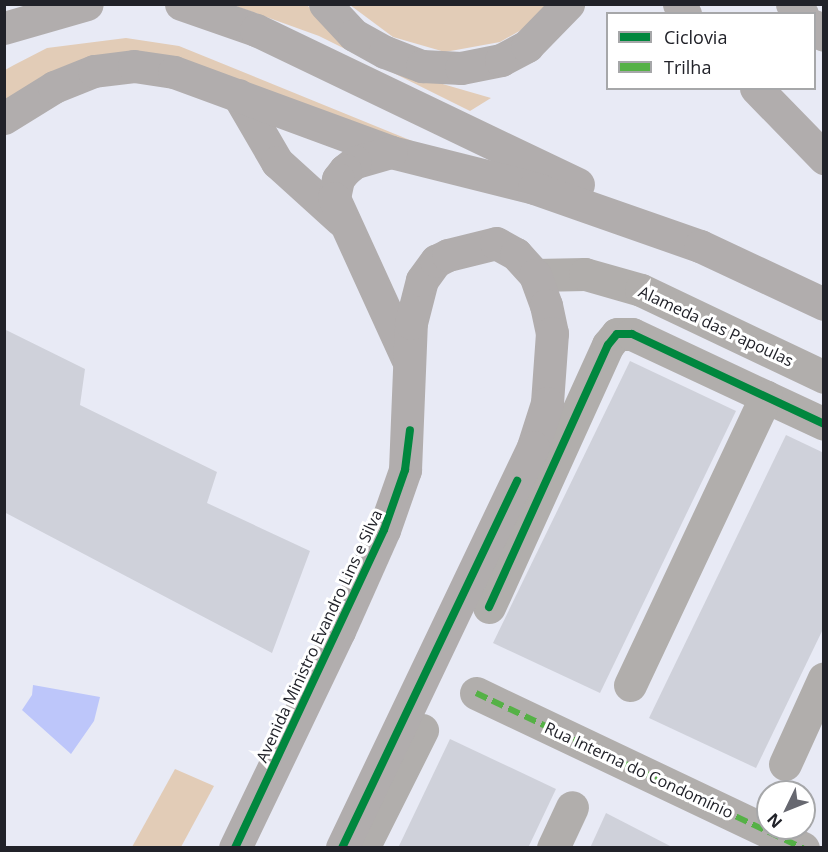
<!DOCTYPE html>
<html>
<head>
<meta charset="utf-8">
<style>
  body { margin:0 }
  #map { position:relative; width:828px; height:852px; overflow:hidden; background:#e8eaf5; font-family:"Open Sans",sans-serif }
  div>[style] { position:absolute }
  .green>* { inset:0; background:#e2ccb7 }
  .water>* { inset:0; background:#bdc6fa }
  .building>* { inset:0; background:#cfd1da }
  .street>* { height:33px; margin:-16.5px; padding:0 16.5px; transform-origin:16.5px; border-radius:16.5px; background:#b1aeac }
  .secondary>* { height:33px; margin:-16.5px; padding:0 16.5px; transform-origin:16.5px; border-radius:16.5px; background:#b1adad }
  .quiet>* { height:6px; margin-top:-3px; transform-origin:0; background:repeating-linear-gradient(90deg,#55b146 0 12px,transparent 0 18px) }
  .cycleway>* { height:8px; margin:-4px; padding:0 4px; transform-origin:4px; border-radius:4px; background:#00873e }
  span { translate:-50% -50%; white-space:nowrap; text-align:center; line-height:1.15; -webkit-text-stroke:6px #fff; paint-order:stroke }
  .street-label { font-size:16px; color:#212229 }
  .frame { position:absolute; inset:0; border:6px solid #212229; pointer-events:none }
  .legend { position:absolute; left:606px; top:12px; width:210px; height:78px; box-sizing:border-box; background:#fff; border:2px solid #a6a7a9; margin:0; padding:8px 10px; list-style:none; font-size:18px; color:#212229 }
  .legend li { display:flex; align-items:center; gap:12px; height:30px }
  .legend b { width:30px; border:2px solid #a6a7a9 }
  .north { position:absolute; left:756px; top:780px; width:60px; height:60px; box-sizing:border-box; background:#fff; border:2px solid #a6a7a9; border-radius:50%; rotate:227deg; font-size:16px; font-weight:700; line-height:24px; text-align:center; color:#212229 }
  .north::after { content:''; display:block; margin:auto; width:21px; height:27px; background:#676870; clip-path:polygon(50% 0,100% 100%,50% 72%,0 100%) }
</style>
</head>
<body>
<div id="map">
  <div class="green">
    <div style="clip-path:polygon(233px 5px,307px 5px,338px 36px,415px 76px,491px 98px,470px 111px,319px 36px)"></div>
    <div style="clip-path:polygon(350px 5px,548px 5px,530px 25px,500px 42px,445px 52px,393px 37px)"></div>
    <div style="clip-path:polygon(126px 38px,179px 46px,449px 156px,160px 67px,5px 103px,5px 70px,14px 65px,47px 48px)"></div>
    <div style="clip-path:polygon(175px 769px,214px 786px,181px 847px,132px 847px)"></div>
  </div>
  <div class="water">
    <div style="clip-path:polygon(33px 685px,100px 697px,94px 721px,71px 754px,22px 710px,32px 695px)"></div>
  </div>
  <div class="building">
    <div style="clip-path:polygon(4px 329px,85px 369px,80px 405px,217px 472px,207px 503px,310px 551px,272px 653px,4px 512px)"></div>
    <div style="clip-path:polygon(630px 361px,736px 411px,600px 693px,493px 643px)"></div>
    <div style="clip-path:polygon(786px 435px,824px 453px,824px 627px,756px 768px,649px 718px)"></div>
    <div style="clip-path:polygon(450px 739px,556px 789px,528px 848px,398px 848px)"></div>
    <div style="clip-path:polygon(606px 813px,674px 848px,590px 848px)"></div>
  </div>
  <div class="street">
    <div style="left:535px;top:275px;width:50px;rotate:-1.1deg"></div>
    <div style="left:585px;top:274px;width:58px;rotate:15.9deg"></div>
    <div style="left:641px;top:290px;width:203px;rotate:25.4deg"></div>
    <div style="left:489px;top:607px;width:288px;rotate:-65.6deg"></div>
    <div style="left:608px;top:345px;width:14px;rotate:-51deg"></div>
    <div style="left:617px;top:334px;width:15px"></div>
    <div style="left:632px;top:334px;width:212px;rotate:25.1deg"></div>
    <div style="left:630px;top:685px;width:319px;rotate:-64.8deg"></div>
    <div style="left:476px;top:693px;width:362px;rotate:25.4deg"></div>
    <div style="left:785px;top:764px;width:94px;rotate:-65.6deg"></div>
    <div style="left:363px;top:848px;width:132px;rotate:-63.4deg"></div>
    <div style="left:553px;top:848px;width:45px;rotate:-65.1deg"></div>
  </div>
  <div class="secondary">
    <div style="left:181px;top:4px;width:79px;rotate:19.1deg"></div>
    <div style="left:256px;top:30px;width:357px;rotate:25.6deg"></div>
    <div style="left:325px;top:4px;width:42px;rotate:46.9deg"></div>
    <div style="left:354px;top:35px;width:35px;rotate:29deg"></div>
    <div style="left:385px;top:52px;width:40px;rotate:21deg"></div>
    <div style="left:422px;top:66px;width:39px;rotate:3deg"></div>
    <div style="left:461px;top:68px;width:41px;rotate:-11.3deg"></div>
    <div style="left:501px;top:60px;width:30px;rotate:-28deg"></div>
    <div style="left:527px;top:46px;width:59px;rotate:-45.7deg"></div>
    <div style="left:679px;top:4px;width:12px;rotate:59deg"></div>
    <div style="left:792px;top:4px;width:14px;rotate:45deg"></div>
    <div style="left:814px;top:26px;width:13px;rotate:42deg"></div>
    <div style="left:4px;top:28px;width:86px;rotate:-16.1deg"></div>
    <div style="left:756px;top:88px;width:98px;rotate:45.8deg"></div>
    <div style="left:238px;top:95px;width:78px;rotate:59.8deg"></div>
    <div style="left:277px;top:162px;width:86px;rotate:42.2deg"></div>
    <div style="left:4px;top:118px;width:59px;rotate:-31.8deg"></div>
    <div style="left:54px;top:87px;width:43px;rotate:-21.8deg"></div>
    <div style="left:94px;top:71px;width:40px;rotate:-7.1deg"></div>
    <div style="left:134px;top:66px;width:40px;rotate:8.5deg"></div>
    <div style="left:174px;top:72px;width:231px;rotate:20.2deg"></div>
    <div style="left:391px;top:152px;width:147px;rotate:14.1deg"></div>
    <div style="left:534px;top:188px;width:176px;rotate:19.3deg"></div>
    <div style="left:700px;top:246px;width:137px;rotate:25.1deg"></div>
    <div style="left:391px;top:152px;width:37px;rotate:164deg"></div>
    <div style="left:355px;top:162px;width:13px;rotate:141deg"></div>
    <div style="left:345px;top:170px;width:11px;rotate:128deg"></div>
    <div style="left:338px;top:179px;width:19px;rotate:102deg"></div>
    <div style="left:334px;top:198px;width:176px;rotate:65.5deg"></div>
    <div style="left:235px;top:848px;width:241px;rotate:-64.4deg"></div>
    <div style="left:339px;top:631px;width:111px;rotate:-66deg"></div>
    <div style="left:384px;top:530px;width:64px;rotate:-70.7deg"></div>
    <div style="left:405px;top:470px;width:147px;rotate:-87.7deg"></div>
    <div style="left:411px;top:323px;width:44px;rotate:-75.7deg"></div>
    <div style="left:422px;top:280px;width:24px;rotate:-54deg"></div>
    <div style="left:436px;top:261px;width:13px;rotate:-27deg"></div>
    <div style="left:448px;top:255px;width:49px;rotate:-14deg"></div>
    <div style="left:496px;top:243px;width:23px;rotate:29deg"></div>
    <div style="left:516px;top:254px;width:28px;rotate:48deg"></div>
    <div style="left:535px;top:275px;width:32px;rotate:70deg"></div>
    <div style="left:546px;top:305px;width:29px;rotate:78deg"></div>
    <div style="left:552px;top:333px;width:70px;rotate:94.1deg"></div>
    <div style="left:547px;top:403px;width:46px;rotate:107.7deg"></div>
    <div style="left:533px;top:447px;width:444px;rotate:115.5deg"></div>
  </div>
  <div class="quiet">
    <div style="left:476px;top:693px;width:362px;rotate:25.4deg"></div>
  </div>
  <div class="cycleway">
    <div style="left:489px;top:607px;width:288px;rotate:-65.6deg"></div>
    <div style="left:608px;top:345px;width:14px;rotate:-51deg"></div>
    <div style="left:617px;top:334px;width:15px"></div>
    <div style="left:632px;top:334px;width:212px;rotate:25.1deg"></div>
    <div style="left:235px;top:848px;width:351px;rotate:-64.9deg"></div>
    <div style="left:384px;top:530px;width:64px;rotate:-70.7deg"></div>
    <div style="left:405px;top:470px;width:40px;rotate:-82.9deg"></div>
    <div style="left:342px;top:848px;width:407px;rotate:-64.5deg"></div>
  </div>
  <div class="street-label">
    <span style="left:716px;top:326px;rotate:25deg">Alameda das Papoulas</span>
    <span style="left:319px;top:636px;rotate:-65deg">Avenida Ministro Evandro Lins e Silva</span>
    <span style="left:639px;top:770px;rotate:25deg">Rua Interna do Condomínio</span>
  </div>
  <div class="frame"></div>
  <ul class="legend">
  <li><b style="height:8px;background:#00873e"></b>Ciclovia</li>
  <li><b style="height:8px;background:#55b146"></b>Trilha</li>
  </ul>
  <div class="north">N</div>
</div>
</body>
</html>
